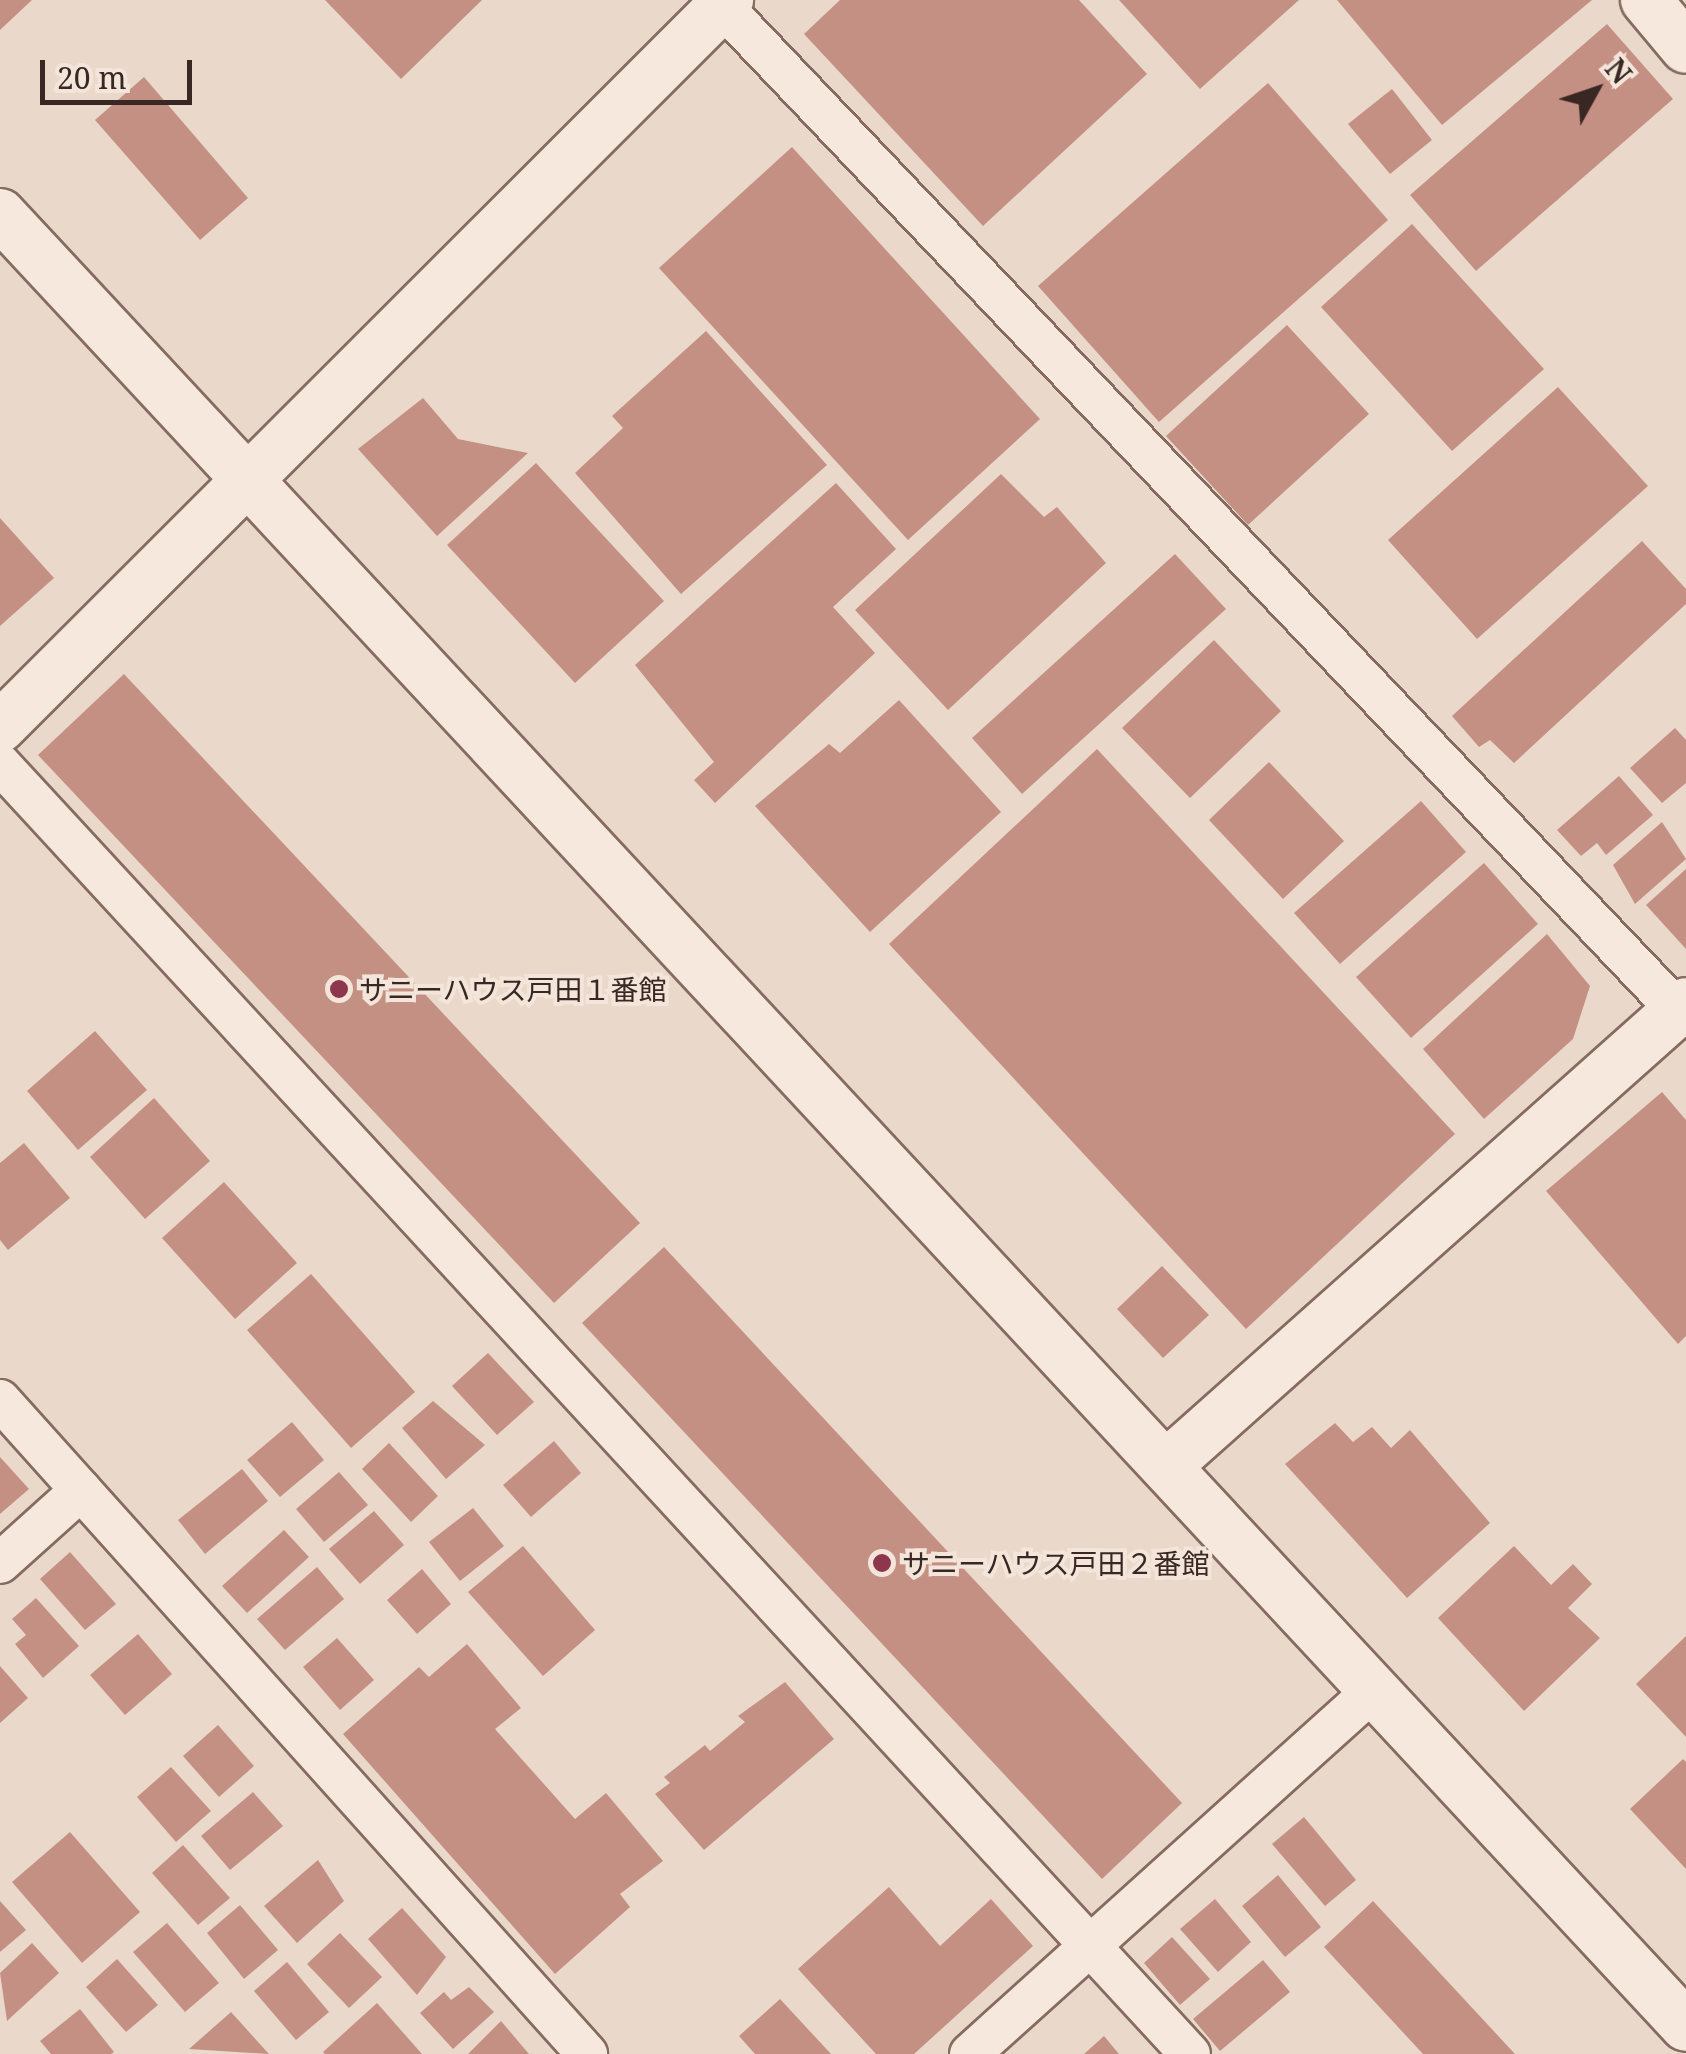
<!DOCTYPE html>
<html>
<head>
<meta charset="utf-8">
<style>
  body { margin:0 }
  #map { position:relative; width:1686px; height:2054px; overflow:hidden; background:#ead9ca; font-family:"Noto Serif","Noto Sans JP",serif }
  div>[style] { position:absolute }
  .building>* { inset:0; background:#c49084 }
  .roads { filter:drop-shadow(2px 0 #856b60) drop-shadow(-2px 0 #856b60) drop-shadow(0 2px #856b60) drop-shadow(0 -2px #856b60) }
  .minor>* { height:40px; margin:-20px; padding:0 20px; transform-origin:20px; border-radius:20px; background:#f6e8dd }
  .tertiary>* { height:50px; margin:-25px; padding:0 25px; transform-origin:25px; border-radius:25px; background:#f6e8dd }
  .dots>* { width:28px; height:28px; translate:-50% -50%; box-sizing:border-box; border:5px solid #f3e5d9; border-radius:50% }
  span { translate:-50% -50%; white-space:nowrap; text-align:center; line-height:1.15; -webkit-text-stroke:8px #f3e5d9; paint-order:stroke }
  .poi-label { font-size:28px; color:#382722 }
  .left { translate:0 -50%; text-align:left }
  .north { position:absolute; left:1546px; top:40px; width:100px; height:100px; -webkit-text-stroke:8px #f3e5d9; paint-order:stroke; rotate:50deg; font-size:28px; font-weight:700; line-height:40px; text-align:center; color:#382722 }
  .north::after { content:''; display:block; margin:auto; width:35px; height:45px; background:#382722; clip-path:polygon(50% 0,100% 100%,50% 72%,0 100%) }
  .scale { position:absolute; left:40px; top:60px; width:152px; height:45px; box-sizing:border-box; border:5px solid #382722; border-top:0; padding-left:12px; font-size:30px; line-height:35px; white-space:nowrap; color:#382722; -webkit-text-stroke:8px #f3e5d9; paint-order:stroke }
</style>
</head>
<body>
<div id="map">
  <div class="building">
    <div style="clip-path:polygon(0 0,32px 0,0 30px)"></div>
    <div style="clip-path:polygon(325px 0,482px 0,401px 79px)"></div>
    <div style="clip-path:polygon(840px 0,1079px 0,1147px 74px,983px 226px,804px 34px)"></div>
    <div style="clip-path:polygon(1119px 0,1299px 0,1200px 89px)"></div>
    <div style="clip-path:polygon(1337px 0,1592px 0,1442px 125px)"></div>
    <div style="clip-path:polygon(1607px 24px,1673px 99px,1476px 271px,1410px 195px)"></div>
    <div style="clip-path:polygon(144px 77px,248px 198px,200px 240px,95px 120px)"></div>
    <div style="clip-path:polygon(1268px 83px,1388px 220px,1159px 422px,1038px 286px)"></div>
    <div style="clip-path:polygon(1392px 89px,1432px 140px,1390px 174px,1348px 124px)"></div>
    <div style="clip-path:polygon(792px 147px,1040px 419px,908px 540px,659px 268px)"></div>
    <div style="clip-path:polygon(1412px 224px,1544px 369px,1452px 451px,1321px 307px)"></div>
    <div style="clip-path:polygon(1287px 325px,1369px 414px,1248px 525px,1166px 436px)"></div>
    <div style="clip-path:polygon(706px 331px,827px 465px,681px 594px,575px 473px,623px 428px,612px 416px)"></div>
    <div style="clip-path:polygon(1558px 387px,1648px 486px,1477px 639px,1388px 540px)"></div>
    <div style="clip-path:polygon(423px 398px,458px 439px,528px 453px,437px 536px,358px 449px)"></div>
    <div style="clip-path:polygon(536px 463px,664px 601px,575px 683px,447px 545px)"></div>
    <div style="clip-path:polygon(1001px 474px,1044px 517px,1057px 507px,1106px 563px,948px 710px,855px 610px)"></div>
    <div style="clip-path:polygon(836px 483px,896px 549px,833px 607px,875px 653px,715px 803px,694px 780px,714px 762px,635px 665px)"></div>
    <div style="clip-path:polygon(0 518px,54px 578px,0 626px)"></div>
    <div style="clip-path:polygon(1642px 541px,1686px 589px,1686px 604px,1514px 763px,1490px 740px,1479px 747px,1452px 716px)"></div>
    <div style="clip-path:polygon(1175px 554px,1226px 609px,1022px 794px,972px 738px)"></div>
    <div style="clip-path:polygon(1214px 640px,1281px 711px,1190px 798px,1122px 728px)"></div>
    <div style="clip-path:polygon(124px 674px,640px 1223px,554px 1303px,38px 755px)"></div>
    <div style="clip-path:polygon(899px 700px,1001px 812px,870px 932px,755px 806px,829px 744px,840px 753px)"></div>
    <div style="clip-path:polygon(1675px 728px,1686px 740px,1686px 783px,1662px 803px,1630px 768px)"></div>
    <div style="clip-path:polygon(1097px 749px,1455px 1134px,1246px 1329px,889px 944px)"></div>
    <div style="clip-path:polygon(1269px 762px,1344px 841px,1283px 899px,1209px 820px)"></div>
    <div style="clip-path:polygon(1619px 776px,1653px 815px,1606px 855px,1597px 843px,1581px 856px,1557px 830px)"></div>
    <div style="clip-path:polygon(1421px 801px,1466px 852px,1340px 964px,1294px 913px)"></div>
    <div style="clip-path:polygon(1662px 822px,1686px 859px,1635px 904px,1613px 865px)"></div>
    <div style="clip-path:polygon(1484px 863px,1538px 924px,1411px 1038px,1356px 977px)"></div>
    <div style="clip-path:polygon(1686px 869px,1686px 949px,1646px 905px)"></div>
    <div style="clip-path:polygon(1547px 934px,1590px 986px,1573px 1039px,1484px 1119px,1423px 1049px)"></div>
    <div style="clip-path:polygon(95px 1031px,147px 1090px,78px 1150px,27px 1091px)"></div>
    <div style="clip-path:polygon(1662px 1092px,1686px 1120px,1686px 1336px,1678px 1344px,1546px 1191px)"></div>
    <div style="clip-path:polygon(154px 1098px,210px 1161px,145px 1219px,90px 1157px)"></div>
    <div style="clip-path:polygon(24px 1143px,70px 1198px,8px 1250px,0 1240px,0 1163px)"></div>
    <div style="clip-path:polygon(224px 1182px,297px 1263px,235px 1319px,162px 1238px)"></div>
    <div style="clip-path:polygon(664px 1247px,1182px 1803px,1102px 1879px,582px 1323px)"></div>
    <div style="clip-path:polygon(1162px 1266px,1209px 1315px,1163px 1358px,1117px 1309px)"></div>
    <div style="clip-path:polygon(311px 1274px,415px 1392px,351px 1448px,247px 1330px)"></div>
    <div style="clip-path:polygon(488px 1353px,534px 1402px,497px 1435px,452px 1386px)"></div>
    <div style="clip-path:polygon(433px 1401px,485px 1445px,446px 1479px,402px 1428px)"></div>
    <div style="clip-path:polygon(292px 1422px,324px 1460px,280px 1497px,247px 1460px)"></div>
    <div style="clip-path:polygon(1335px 1423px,1353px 1442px,1372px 1427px,1391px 1448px,1410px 1430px,1490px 1523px,1407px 1598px,1285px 1464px)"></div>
    <div style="clip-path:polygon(554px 1441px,581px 1473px,531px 1517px,503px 1485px)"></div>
    <div style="clip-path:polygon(389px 1443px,438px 1496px,411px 1522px,362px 1469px)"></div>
    <div style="clip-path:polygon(0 1457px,29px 1489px,0 1514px)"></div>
    <div style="clip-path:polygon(242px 1469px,268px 1501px,205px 1554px,178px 1520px)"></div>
    <div style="clip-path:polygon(339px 1472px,368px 1505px,324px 1542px,296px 1509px)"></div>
    <div style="clip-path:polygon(473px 1508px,504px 1546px,460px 1581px,429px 1542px)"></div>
    <div style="clip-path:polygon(374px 1511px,404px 1545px,360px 1584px,329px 1549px)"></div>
    <div style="clip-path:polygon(284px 1530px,309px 1557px,247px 1613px,222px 1586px)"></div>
    <div style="clip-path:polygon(523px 1546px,595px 1630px,543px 1676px,468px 1592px)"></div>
    <div style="clip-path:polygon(1514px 1546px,1551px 1585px,1573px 1564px,1592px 1584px,1568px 1608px,1600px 1638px,1524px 1711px,1438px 1618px)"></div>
    <div style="clip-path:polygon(70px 1552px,116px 1604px,85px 1630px,40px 1579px)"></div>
    <div style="clip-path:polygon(317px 1567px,344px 1599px,285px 1650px,257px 1619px)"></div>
    <div style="clip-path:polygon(422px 1569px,451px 1604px,417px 1634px,387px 1600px)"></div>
    <div style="clip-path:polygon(36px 1598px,79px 1646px,43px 1678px,15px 1644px,26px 1635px,12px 1619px)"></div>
    <div style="clip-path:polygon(138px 1634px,172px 1674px,125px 1715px,90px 1675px)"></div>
    <div style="clip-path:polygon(1686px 1636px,1686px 1737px,1636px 1684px)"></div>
    <div style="clip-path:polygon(337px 1638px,374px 1680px,340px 1710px,303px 1667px)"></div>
    <div style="clip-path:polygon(467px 1644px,521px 1708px,495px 1729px,575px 1819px,606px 1793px,663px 1861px,620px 1894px,630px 1907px,555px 1974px,343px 1734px,419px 1667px,429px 1677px)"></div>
    <div style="clip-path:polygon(0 1666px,28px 1698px,0 1723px)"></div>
    <div style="clip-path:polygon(785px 1682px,834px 1739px,704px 1850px,655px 1794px,670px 1783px,664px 1777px,705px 1745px,710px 1751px,745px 1722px,738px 1716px)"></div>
    <div style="clip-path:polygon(218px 1725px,254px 1766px,219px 1797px,183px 1756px)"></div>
    <div style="clip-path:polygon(1683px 1759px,1686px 1762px,1686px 1869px,1630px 1809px)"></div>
    <div style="clip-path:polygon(171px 1767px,211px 1811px,176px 1842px,137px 1797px)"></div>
    <div style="clip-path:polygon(253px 1792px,283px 1826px,230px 1870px,201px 1836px)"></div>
    <div style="clip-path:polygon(1304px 1817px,1356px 1880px,1325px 1906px,1272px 1844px)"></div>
    <div style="clip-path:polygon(70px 1832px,140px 1912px,82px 1963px,12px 1882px)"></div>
    <div style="clip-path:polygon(183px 1845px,230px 1898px,198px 1925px,152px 1873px)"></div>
    <div style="clip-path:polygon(318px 1860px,344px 1901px,297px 1943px,264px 1906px)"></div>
    <div style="clip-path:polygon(1278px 1875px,1321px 1927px,1285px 1957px,1242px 1906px)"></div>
    <div style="clip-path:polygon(889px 1887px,940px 1946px,991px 1899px,1033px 1946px,914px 2054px,876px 2054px,798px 1969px)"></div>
    <div style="clip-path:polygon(1215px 1899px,1251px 1942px,1218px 1972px,1180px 1929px)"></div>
    <div style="clip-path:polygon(0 1901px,26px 1930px,0 1952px)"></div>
    <div style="clip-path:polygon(1373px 1901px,1515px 2054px,1423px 2054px,1324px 1947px)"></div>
    <div style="clip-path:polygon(240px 1905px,278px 1950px,244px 1979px,207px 1933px)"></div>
    <div style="clip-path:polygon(402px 1908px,446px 1957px,417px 1995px,368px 1939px)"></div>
    <div style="clip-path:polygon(167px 1923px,219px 1983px,185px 2012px,133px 1952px)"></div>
    <div style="clip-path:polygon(340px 1933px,382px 1977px,349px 2008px,307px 1964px)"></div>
    <div style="clip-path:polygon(1172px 1937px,1210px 1979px,1180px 2005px,1144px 1963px)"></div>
    <div style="clip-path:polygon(32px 1943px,59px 1973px,7px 2021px,0 1973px)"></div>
    <div style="clip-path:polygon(117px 1959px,158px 2005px,126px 2032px,86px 1987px)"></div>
    <div style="clip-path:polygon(1263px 1960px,1290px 1992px,1220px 2051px,1193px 2019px)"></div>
    <div style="clip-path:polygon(287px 1962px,329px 2012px,296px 2040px,254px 1991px)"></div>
    <div style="clip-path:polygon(469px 1987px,494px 2012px,453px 2049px,420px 2013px,444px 1992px,451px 2000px)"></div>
    <div style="clip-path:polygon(780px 1999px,831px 2054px,755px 2054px,739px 2036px)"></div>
    <div style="clip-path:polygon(377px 2003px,422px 2054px,325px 2054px,323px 2052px)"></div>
    <div style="clip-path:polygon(80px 2009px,114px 2052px,111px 2054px,51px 2054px,40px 2041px)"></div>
    <div style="clip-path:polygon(231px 2012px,269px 2054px,189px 2049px)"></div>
    <div style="clip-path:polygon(501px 2021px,529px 2054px,468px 2054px)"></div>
    <div style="clip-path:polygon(1104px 2036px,1119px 2054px,1084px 2054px)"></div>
  </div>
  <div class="roads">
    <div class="minor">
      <div style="left:722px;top:6px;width:1387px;rotate:46.43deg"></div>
      <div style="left:0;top:764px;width:1755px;rotate:47.31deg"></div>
      <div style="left:0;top:1400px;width:879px;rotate:48.09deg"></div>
      <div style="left:0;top:1563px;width:109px;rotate:-42deg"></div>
      <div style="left:970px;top:2054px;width:547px;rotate:-42.03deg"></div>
    </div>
    <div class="tertiary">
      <div style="left:1646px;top:0;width:62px;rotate:50.2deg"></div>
      <div style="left:0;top:214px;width:2475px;rotate:47.06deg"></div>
      <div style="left:0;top:727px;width:1029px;rotate:-44.96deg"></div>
      <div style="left:1168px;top:1464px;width:693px;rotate:-41.67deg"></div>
    </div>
  </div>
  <div class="dots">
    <div style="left:339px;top:989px;background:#8e374c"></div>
    <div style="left:882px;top:1563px;background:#8e374c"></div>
  </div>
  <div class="poi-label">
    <span class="left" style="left:359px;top:989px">サニーハウス戸田１番館</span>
    <span class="left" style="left:902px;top:1563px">サニーハウス戸田２番館</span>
  </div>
  <div class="north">N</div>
  <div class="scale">20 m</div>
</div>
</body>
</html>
